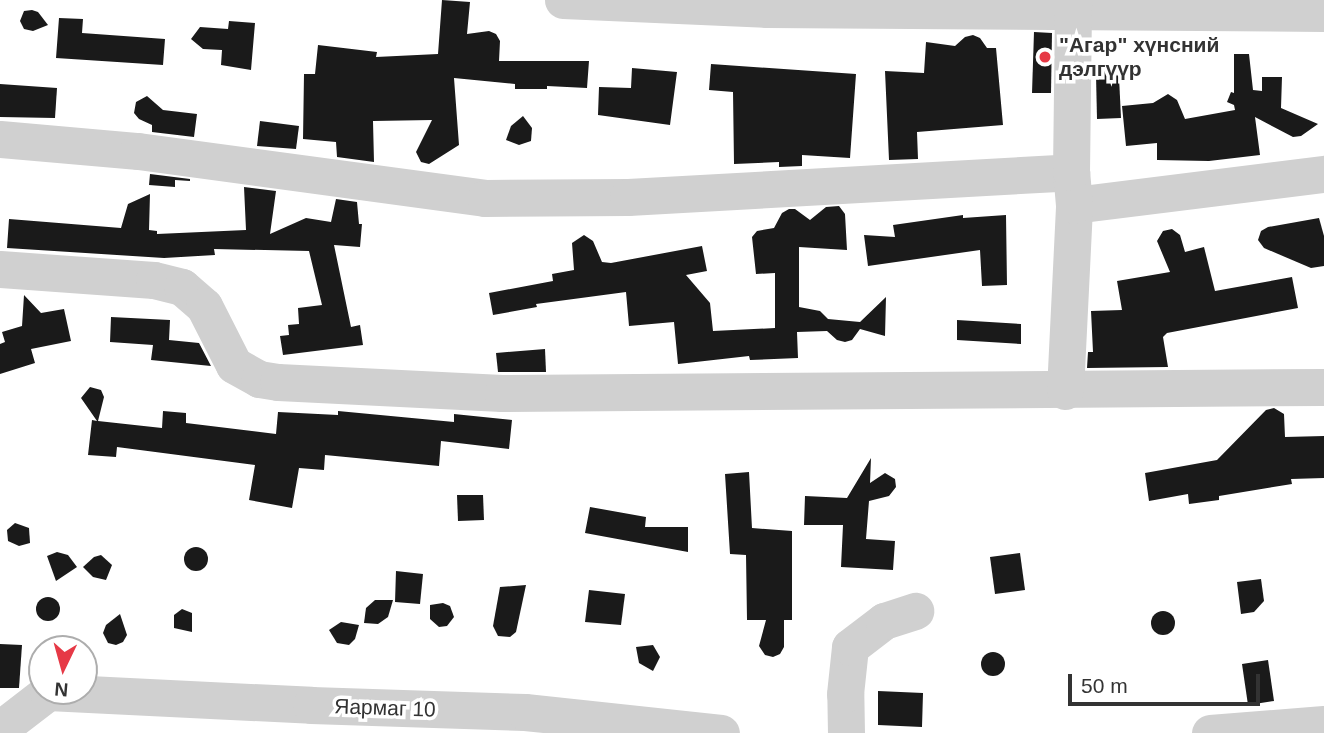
<!DOCTYPE html>
<html>
<head>
<meta charset="utf-8">
<style>
  body { margin:0 }
  #map { position:relative; width:1324px; height:733px; overflow:hidden; background:#fff; font-family:Arial,sans-serif }
  div>[style] { position:absolute }
  .building>* { inset:0; background:#1a1a1a }
  .round { border-radius:50% }
  .minor>* { height:37px; margin:-18.5px; padding:0 18.5px; transform-origin:18.5px; border-radius:18.5px; background:#d0d0d0 }
  .dots>* { width:19px; height:19px; translate:-50% -50%; box-sizing:border-box; border:4px solid #fff; border-radius:50% }
  span { translate:-50% -50%; white-space:nowrap; text-align:center; line-height:1.15; -webkit-text-stroke:7px #fff; paint-order:stroke }
  .poi-label { font-size:21px; color:#333; font-weight:700 }
  .left { translate:0 -50%; text-align:left }
  .street-label { font-size:21px; color:#333 }
  .north { position:absolute; left:28px; top:635px; width:70px; height:70px; box-sizing:border-box; background:#fff; border:2px solid #adadad; border-radius:50%; rotate:185deg; font-size:19px; font-weight:700; line-height:28px; text-align:center; color:#333 }
  .north::after { content:''; display:block; margin:auto; width:24px; height:32px; background:#e63946; clip-path:polygon(50% 0,100% 100%,50% 72%,0 100%) }
  .scale { position:absolute; left:1068px; top:674px; width:192px; height:32px; box-sizing:border-box; border:4px solid #333; border-top:0; padding-left:9px; font-size:21px; line-height:24px; white-space:nowrap; color:#333; -webkit-text-stroke:5px #fff; paint-order:stroke }
</style>
</head>
<body>
<div id="map">
  <div class="building">
    <div style="clip-path:polygon(442px 0,470px 2px,467px 34px,489px 31px,496px 34px,500px 41px,499px 61px,589px 61px,587px 88px,547px 86px,547px 89px,515px 89px,515px 84px,454px 78px,459px 145px,429px 164px,421px 162px,416px 152px,432px 120px,373px 121px,374px 162px,337px 157px,336px 142px,303px 139px,304px 74px,315px 74px,318px 45px,377px 52px,376px 57px,438px 54px)"></div>
    <div style="clip-path:polygon(32px 10px,38px 12px,48px 25px,33px 31px,24px 29px,20px 21px,24px 11px)"></div>
    <div style="clip-path:polygon(59px 18px,83px 19px,82px 33px,165px 39px,163px 65px,56px 58px)"></div>
    <div style="clip-path:polygon(229px 21px,255px 23px,251px 70px,221px 65px,222px 50px,203px 49px,191px 39px,200px 27px,228px 29px)"></div>
    <div style="clip-path:polygon(1034px 32px,1052px 33px,1051px 93px,1032px 93px)"></div>
    <div style="clip-path:polygon(973px 35px,980px 38px,987px 48px,996px 48px,1003px 125px,917px 132px,918px 159px,889px 160px,885px 71px,924px 73px,926px 42px,955px 46px,965px 37px)"></div>
    <div style="clip-path:polygon(1234px 54px,1249px 54px,1253px 90px,1262px 91px,1262px 77px,1282px 77px,1281px 108px,1318px 124px,1301px 136px,1293px 137px,1255px 117px,1260px 155px,1209px 161px,1157px 160px,1157px 143px,1126px 146px,1122px 106px,1153px 103px,1168px 94px,1177px 100px,1185px 119px,1235px 110px,1234px 105px,1227px 102px,1231px 92px,1234px 93px)"></div>
    <div style="clip-path:polygon(711px 64px,856px 74px,850px 158px,802px 155px,802px 166px,779px 167px,779px 162px,734px 164px,733px 92px,709px 90px)"></div>
    <div style="clip-path:polygon(1111px 67px,1119px 77px,1121px 118px,1097px 119px,1096px 75px,1101px 70px)"></div>
    <div style="clip-path:polygon(632px 68px,677px 72px,670px 125px,598px 115px,599px 87px,631px 88px)"></div>
    <div style="clip-path:polygon(0 84px,57px 88px,55px 118px,0 117px)"></div>
    <div style="clip-path:polygon(147px 96px,163px 110px,197px 114px,194px 137px,152px 132px,152px 125px,139px 119px,134px 113px,136px 102px)"></div>
    <div style="clip-path:polygon(523px 116px,532px 128px,531px 141px,519px 145px,506px 140px,511px 126px)"></div>
    <div style="clip-path:polygon(260px 121px,299px 126px,296px 149px,257px 146px)"></div>
    <div style="clip-path:polygon(150px 174px,190px 179px,190px 181px,175px 180px,175px 187px,149px 185px)"></div>
    <div style="clip-path:polygon(244px 187px,276px 191px,270px 234px,306px 218px,331px 222px,336px 199px,357px 202px,359px 224px,362px 224px,360px 247px,334px 245px,351px 327px,360px 325px,363px 345px,283px 355px,280px 336px,289px 335px,288px 325px,299px 324px,298px 308px,322px 305px,309px 251px,214px 249px,215px 255px,164px 258px,7px 248px,9px 219px,121px 228px,128px 204px,150px 194px,149px 230px,157px 231px,157px 234px,246px 230px)"></div>
    <div style="clip-path:polygon(839px 206px,845px 214px,847px 250px,799px 247px,799px 307px,820px 311px,828px 319px,860px 322px,886px 297px,885px 336px,860px 329px,852px 340px,845px 342px,837px 340px,827px 331px,797px 332px,798px 358px,750px 360px,749px 356px,678px 364px,674px 322px,629px 326px,626px 292px,536px 304px,537px 307px,493px 315px,489px 293px,553px 281px,552px 274px,574px 270px,572px 243px,584px 235px,593px 241px,602px 262px,611px 263px,702px 246px,707px 271px,686px 275px,710px 303px,713px 331px,775px 328px,775px 273px,756px 274px,752px 237px,757px 231px,774px 228px,782px 213px,789px 209px,795px 209px,810px 220px,826px 207px)"></div>
    <div style="clip-path:polygon(963px 215px,963px 218px,1006px 215px,1007px 285px,982px 286px,980px 250px,868px 266px,864px 235px,895px 237px,893px 225px)"></div>
    <div style="clip-path:polygon(1319px 218px,1324px 236px,1324px 266px,1311px 268px,1264px 248px,1258px 240px,1261px 231px,1268px 227px)"></div>
    <div style="clip-path:polygon(1172px 229px,1180px 235px,1185px 252px,1204px 247px,1215px 291px,1292px 277px,1298px 308px,1167px 333px,1163px 337px,1168px 367px,1087px 368px,1088px 352px,1093px 352px,1091px 311px,1122px 310px,1117px 281px,1170px 272px,1157px 241px,1163px 231px)"></div>
    <div style="clip-path:polygon(24px 295px,41px 313px,64px 309px,71px 341px,31px 349px,35px 363px,0 374px,0 344px,5px 342px,2px 332px,22px 326px)"></div>
    <div style="clip-path:polygon(111px 317px,170px 320px,169px 340px,199px 343px,211px 366px,151px 360px,153px 345px,110px 342px)"></div>
    <div style="clip-path:polygon(957px 320px,1021px 324px,1021px 344px,957px 340px)"></div>
    <div style="clip-path:polygon(545px 349px,546px 372px,498px 372px,496px 353px)"></div>
    <div style="clip-path:polygon(90px 387px,101px 390px,104px 397px,98px 421px,162px 428px,163px 411px,186px 413px,186px 423px,276px 434px,278px 412px,338px 415px,338px 411px,454px 422px,454px 414px,512px 420px,509px 449px,441px 441px,439px 466px,325px 455px,324px 470px,299px 468px,292px 508px,249px 500px,255px 465px,117px 447px,116px 457px,88px 455px,92px 420px,97px 421px,81px 398px)"></div>
    <div style="clip-path:polygon(1274px 408px,1284px 414px,1285px 437px,1324px 436px,1324px 478px,1291px 479px,1292px 484px,1219px 496px,1219px 500px,1189px 504px,1188px 494px,1149px 501px,1145px 473px,1217px 460px,1266px 410px)"></div>
    <div style="clip-path:polygon(871px 458px,870px 483px,885px 473px,895px 479px,896px 487px,889px 496px,869px 501px,866px 539px,895px 541px,893px 570px,841px 567px,843px 525px,804px 525px,805px 496px,847px 498px)"></div>
    <div style="clip-path:polygon(749px 472px,752px 528px,792px 531px,792px 620px,784px 620px,784px 647px,780px 654px,773px 657px,765px 655px,759px 646px,766px 620px,747px 620px,746px 555px,730px 554px,725px 474px)"></div>
    <div style="clip-path:polygon(457px 495px,483px 495px,484px 520px,458px 521px)"></div>
    <div style="clip-path:polygon(590px 507px,646px 517px,645px 527px,688px 527px,688px 552px,585px 533px)"></div>
    <div style="clip-path:polygon(15px 523px,29px 528px,30px 543px,19px 546px,8px 541px,7px 530px)"></div>
    <div class="round" style="left:184px;top:547px;width:24px;height:24px"></div>
    <div style="clip-path:polygon(57px 552px,68px 555px,77px 567px,56px 581px,47px 556px)"></div>
    <div style="clip-path:polygon(1020px 553px,1025px 590px,995px 594px,990px 557px)"></div>
    <div style="clip-path:polygon(101px 555px,112px 565px,106px 580px,93px 577px,83px 567px,94px 557px)"></div>
    <div style="clip-path:polygon(396px 571px,423px 574px,420px 604px,395px 602px)"></div>
    <div style="clip-path:polygon(1261px 579px,1264px 601px,1254px 612px,1241px 614px,1237px 582px)"></div>
    <div style="clip-path:polygon(526px 585px,516px 632px,510px 637px,498px 636px,493px 626px,500px 587px)"></div>
    <div style="clip-path:polygon(589px 590px,625px 594px,621px 625px,585px 622px)"></div>
    <div class="round" style="left:36px;top:597px;width:24px;height:24px"></div>
    <div style="clip-path:polygon(375px 600px,393px 600px,388px 617px,378px 624px,364px 623px,366px 608px)"></div>
    <div style="clip-path:polygon(443px 603px,450px 606px,454px 617px,447px 626px,439px 627px,430px 619px,430px 605px)"></div>
    <div style="clip-path:polygon(182px 609px,192px 613px,192px 632px,174px 628px,174px 615px)"></div>
    <div class="round" style="left:1151px;top:611px;width:24px;height:24px"></div>
    <div style="clip-path:polygon(120px 614px,127px 635px,123px 642px,116px 645px,108px 643px,103px 633px,106px 625px)"></div>
    <div style="clip-path:polygon(341px 622px,359px 625px,355px 639px,349px 645px,337px 643px,329px 630px)"></div>
    <div style="clip-path:polygon(0 644px,22px 645px,19px 688px,0 688px)"></div>
    <div style="clip-path:polygon(653px 645px,660px 657px,653px 671px,639px 663px,636px 647px)"></div>
    <div class="round" style="left:981px;top:652px;width:24px;height:24px"></div>
    <div style="clip-path:polygon(1268px 660px,1274px 701px,1248px 705px,1242px 664px)"></div>
    <div style="clip-path:polygon(878px 691px,923px 693px,922px 727px,878px 725px)"></div>
  </div>
  <div class="minor">
    <div style="left:563px;top:0;width:204px;rotate:2.5deg"></div>
    <div style="left:767px;top:9px;width:557px;rotate:0.41deg"></div>
    <div style="left:0;top:139px;width:139px;rotate:5deg"></div>
    <div style="left:138px;top:151px;width:350px;rotate:7.7deg"></div>
    <div style="left:485px;top:198px;width:143px;rotate:-0.4deg"></div>
    <div style="left:628px;top:197px;width:444px;rotate:-3.2deg"></div>
    <div style="left:1074px;top:205px;width:252px;rotate:-7.1deg"></div>
    <div style="left:0;top:269px;width:154px;rotate:4.1deg"></div>
    <div style="left:154px;top:280px;width:29px;rotate:14deg"></div>
    <div style="left:182px;top:287px;width:29px;rotate:41deg"></div>
    <div style="left:204px;top:306px;width:66px;rotate:63deg"></div>
    <div style="left:234px;top:365px;width:29px;rotate:29deg"></div>
    <div style="left:259px;top:379px;width:19px;rotate:9deg"></div>
    <div style="left:278px;top:382px;width:224px;rotate:2.8deg"></div>
    <div style="left:502px;top:393px;width:822px;rotate:-0.42deg"></div>
    <div style="left:1065px;top:391px;width:186px;rotate:-87.2deg"></div>
    <div style="left:1074px;top:205px;width:33px;rotate:-95deg"></div>
    <div style="left:1071px;top:172px;width:172px;rotate:-89.3deg"></div>
    <div style="left:0;top:729px;width:61px;rotate:-37.6deg"></div>
    <div style="left:48px;top:692px;width:263px;rotate:2.8deg"></div>
    <div style="left:311px;top:705px;width:214px;rotate:1.9deg"></div>
    <div style="left:525px;top:712px;width:197px;rotate:6.1deg"></div>
    <div style="left:846px;top:733px;width:39px;rotate:-91deg"></div>
    <div style="left:845px;top:694px;width:47px;rotate:-83.9deg"></div>
    <div style="left:850px;top:647px;width:43px;rotate:-37.4deg"></div>
    <div style="left:884px;top:621px;width:33px;rotate:-18deg"></div>
    <div style="left:1210px;top:733px;width:114px;rotate:-4.5deg"></div>
  </div>
  <div class="dots">
    <div style="left:1045px;top:57px;background:#e63946"></div>
  </div>
  <div class="poi-label">
    <span class="left" style="left:1059px;top:57px">"Агар" хүнсний<br>дэлгүүр</span>
  </div>
  <div class="street-label">
    <span style="left:385px;top:708px;rotate:2deg">Яармаг 10</span>
  </div>
  <div class="north">N</div>
  <div class="scale">50 m</div>
</div>
</body>
</html>
